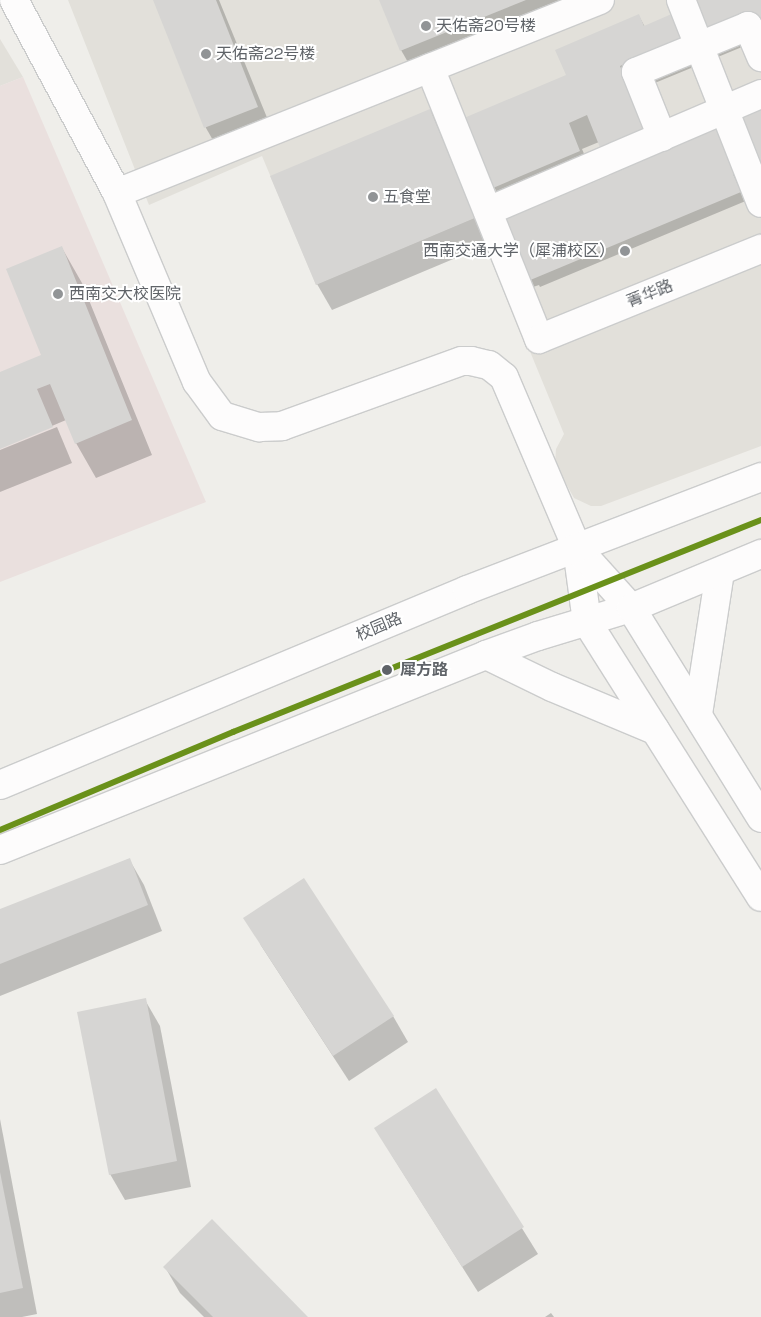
<!DOCTYPE html>
<html>
<head>
<meta charset="utf-8">
<style>
  body { margin:0 }
  #map { position:relative; width:761px; height:1317px; overflow:hidden; background:#efeeea; font-family:"Space Grotesk","Noto Sans SC",sans-serif }
  div>[style] { position:absolute }
  .education>* { inset:0; background:#e2e0da }
  .medical>* { inset:0; background:#eae0de }
  .shadow>* { inset:0; background:#0003 }
  .building>* { inset:0; background:#d6d5d3 }
  .roads { filter:drop-shadow(1px 0 #cbcccc) drop-shadow(-1px 0 #cbcccc) drop-shadow(0 1px #cbcccc) drop-shadow(0 -1px #cbcccc) }
  .minor>* { height:28px; margin:-14px; padding:0 14px; transform-origin:14px; border-radius:14px; background:#fdfcfc }
  .tram-1>* { height:6px; margin:-3px; padding:0 3px; transform-origin:3px; border-radius:3px; background:#6a911a }
  .dots>* { width:14px; height:14px; translate:-50% -50%; box-sizing:border-box; border:2px solid #fff; border-radius:50% }
  span { translate:-50% -50%; white-space:nowrap; text-align:center; line-height:1.15; -webkit-text-stroke:4px #fff; paint-order:stroke }
  .poi-label { font-size:16px; color:#5f6368 }
  .left { translate:0 -50%; text-align:left }
  .right { translate:-100% -50%; text-align:right }
  .street-label { font-size:16px; color:#5f6368 }
  .stop-label { font-size:16px; color:#5f6368; font-weight:700 }
</style>
</head>
<body>
<div id="map">
  <div class="education">
    <div style="clip-path:polygon(68px 0,761px 0,761px 446px,601px 506px,591px 506px,574px 498px,555px 464px,556px 449px,564px 434px,475px 218px,316px 285px,262px 156px,149px 205px)"></div>
    <div style="clip-path:polygon(0 39px,23px 77px,0 86px)"></div>
  </div>
  <div class="medical">
    <div style="clip-path:polygon(23px 77px,206px 502px,0 582px,0 86px)"></div>
  </div>
  <div class="shadow">
    <div style="clip-path:polygon(155px 0,219px 0,277px 142px,226px 163px,206px 128px)"></div>
    <div style="clip-path:polygon(381px 0,604px 0,421px 85px,401px 50px)"></div>
    <div style="clip-path:polygon(761px 0,759px 40px,633px 92px,656px 149px,761px 105px,760px 195px,540px 287px,539px 285px,533px 287px,529px 281px,613px 176px,599px 142px,582px 149px,594px 177px,509px 213px,494px 187px,568px 76px,639px 16px,645px 27px)"></div>
    <div style="clip-path:polygon(430px 110px,445px 136px,489px 244px,332px 310px,317px 284px)"></div>
    <div style="clip-path:polygon(62px 248px,82px 283px,152px 455px,96px 478px,76px 443px,66px 420px,0 448px,0 373px,43px 355px)"></div>
    <div style="clip-path:polygon(57px 427px,72px 463px,0 492px,0 450px)"></div>
    <div style="clip-path:polygon(129px 859px,144px 885px,162px 931px,0 996px,0 911px)"></div>
    <div style="clip-path:polygon(260px 944px,393px 1016px,408px 1042px,349px 1081px)"></div>
    <div style="clip-path:polygon(145px 1000px,160px 1026px,191px 1187px,125px 1200px,110px 1174px)"></div>
    <div style="clip-path:polygon(436px 1090px,538px 1254px,478px 1292px,391px 1154px)"></div>
    <div style="clip-path:polygon(0 1119px,37px 1314px,22px 1317px,0 1317px)"></div>
    <div style="clip-path:polygon(165px 1267px,306px 1317px,204px 1317px,180px 1293px)"></div>
    <div style="clip-path:polygon(551px 1313px,554px 1317px,545px 1317px)"></div>
  </div>
  <div class="building">
    <div style="clip-path:polygon(153px 0,216px 0,258px 107px,204px 128px)"></div>
    <div style="clip-path:polygon(379px 0,526px 0,400px 51px)"></div>
    <div style="clip-path:polygon(688px 0,761px 0,761px 47px,747px 13px,620px 66px,653px 149px,761px 104px,761px 180px,745px 169px,733px 174px,741px 192px,528px 281px,521px 264px,524px 262px,506px 219px,611px 175px,587px 115px,569px 123px,580px 151px,493px 188px,464px 118px,566px 75px,555px 50px,639px 14px,644px 26px,690px 6px)"></div>
    <div style="clip-path:polygon(430px 109px,475px 218px,316px 285px,270px 176px)"></div>
    <div style="clip-path:polygon(62px 246px,132px 420px,75px 444px,50px 384px,37px 389px,53px 427px,0 449px,0 372px,41px 355px,6px 269px)"></div>
    <div style="clip-path:polygon(130px 858px,148px 905px,0 964px,0 909px)"></div>
    <div style="clip-path:polygon(304px 878px,394px 1016px,333px 1056px,243px 918px)"></div>
    <div style="clip-path:polygon(146px 998px,177px 1161px,109px 1175px,77px 1012px)"></div>
    <div style="clip-path:polygon(436px 1088px,524px 1227px,462px 1267px,374px 1128px)"></div>
    <div style="clip-path:polygon(0 1172px,23px 1288px,0 1293px)"></div>
    <div style="clip-path:polygon(212px 1219px,308px 1317px,213px 1317px,163px 1267px)"></div>
  </div>
  <div class="roads">
    <div class="minor">
      <div style="left:14px;top:0;width:219px;rotate:61.9deg"></div>
      <div style="left:117px;top:193px;width:205px;rotate:67.1deg"></div>
      <div style="left:197px;top:382px;width:42px;rotate:53.7deg"></div>
      <div style="left:222px;top:416px;width:39px;rotate:17deg"></div>
      <div style="left:259px;top:427px;width:23px;rotate:-2deg"></div>
      <div style="left:282px;top:426px;width:191px;rotate:-19.9deg"></div>
      <div style="left:462px;top:361px;width:9px"></div>
      <div style="left:471px;top:361px;width:18px;rotate:13deg"></div>
      <div style="left:489px;top:365px;width:19px;rotate:39deg"></div>
      <div style="left:504px;top:377px;width:186px;rotate:66.9deg"></div>
      <div style="left:577px;top:548px;width:75px;rotate:82.3deg"></div>
      <div style="left:587px;top:622px;width:325px;rotate:57.7deg"></div>
      <div style="left:681px;top:0;width:218px;rotate:68.5deg"></div>
      <div style="left:430px;top:68px;width:292px;rotate:68.1deg"></div>
      <div style="left:539px;top:339px;width:240px;rotate:-22.1deg"></div>
      <div style="left:662px;top:137px;width:70px;rotate:-111.8deg"></div>
      <div style="left:636px;top:72px;width:121px;rotate:-22.3deg"></div>
      <div style="left:748px;top:26px;width:34px;rotate:67deg"></div>
      <div style="left:117px;top:193px;width:520px;rotate:-21.78deg"></div>
      <div style="left:488px;top:211px;width:297px;rotate:-23.2deg"></div>
      <div style="left:577px;top:548px;width:81px;rotate:48deg"></div>
      <div style="left:631px;top:608px;width:247px;rotate:58.2deg"></div>
      <div style="left:486px;top:655px;width:73px;rotate:25.9deg"></div>
      <div style="left:552px;top:687px;width:112px;rotate:22.7deg"></div>
      <div style="left:698px;top:714px;width:144px;rotate:-81.2deg"></div>
      <div style="left:0;top:785px;width:506px;rotate:-22.66deg"></div>
      <div style="left:467px;top:590px;width:315px;rotate:-21deg"></div>
      <div style="left:0;top:850px;width:524px;rotate:-21.86deg"></div>
      <div style="left:486px;top:655px;width:55px;rotate:-20.1deg"></div>
      <div style="left:538px;top:636px;width:97px;rotate:-16.8deg"></div>
      <div style="left:631px;top:608px;width:141px;rotate:-22.6deg"></div>
    </div>
  </div>
  <div class="tram-1">
    <div style="left:0;top:830px;width:253px;rotate:-22.8deg"></div>
    <div style="left:233px;top:732px;width:569px;rotate:-21.88deg"></div>
  </div>
  <div class="dots">
    <div style="left:426px;top:26px;background:#919496"></div>
    <div style="left:206px;top:54px;background:#919496"></div>
    <div style="left:373px;top:197px;background:#919496"></div>
    <div style="left:625px;top:251px;background:#919496"></div>
    <div style="left:58px;top:294px;background:#919496"></div>
    <div style="left:387px;top:670px;background:#5f6368"></div>
  </div>
  <div class="poi-label">
    <span class="left" style="left:436px;top:26px">天佑斋20号楼</span>
    <span class="left" style="left:216px;top:54px">天佑斋22号楼</span>
    <span class="left" style="left:383px;top:197px">五食堂</span>
    <span class="right" style="left:615px;top:251px">西南交通大学（犀浦校区）</span>
    <span class="left" style="left:69px;top:294px">西南交大校医院</span>
  </div>
  <div class="street-label">
    <span style="left:650px;top:294px;rotate:-22deg">菁华路</span>
    <span style="left:379px;top:627px;rotate:-23deg">校园路</span>
  </div>
  <div class="stop-label">
    <span class="left" style="left:400px;top:670px">犀方路</span>
  </div>
</div>
</body>
</html>
